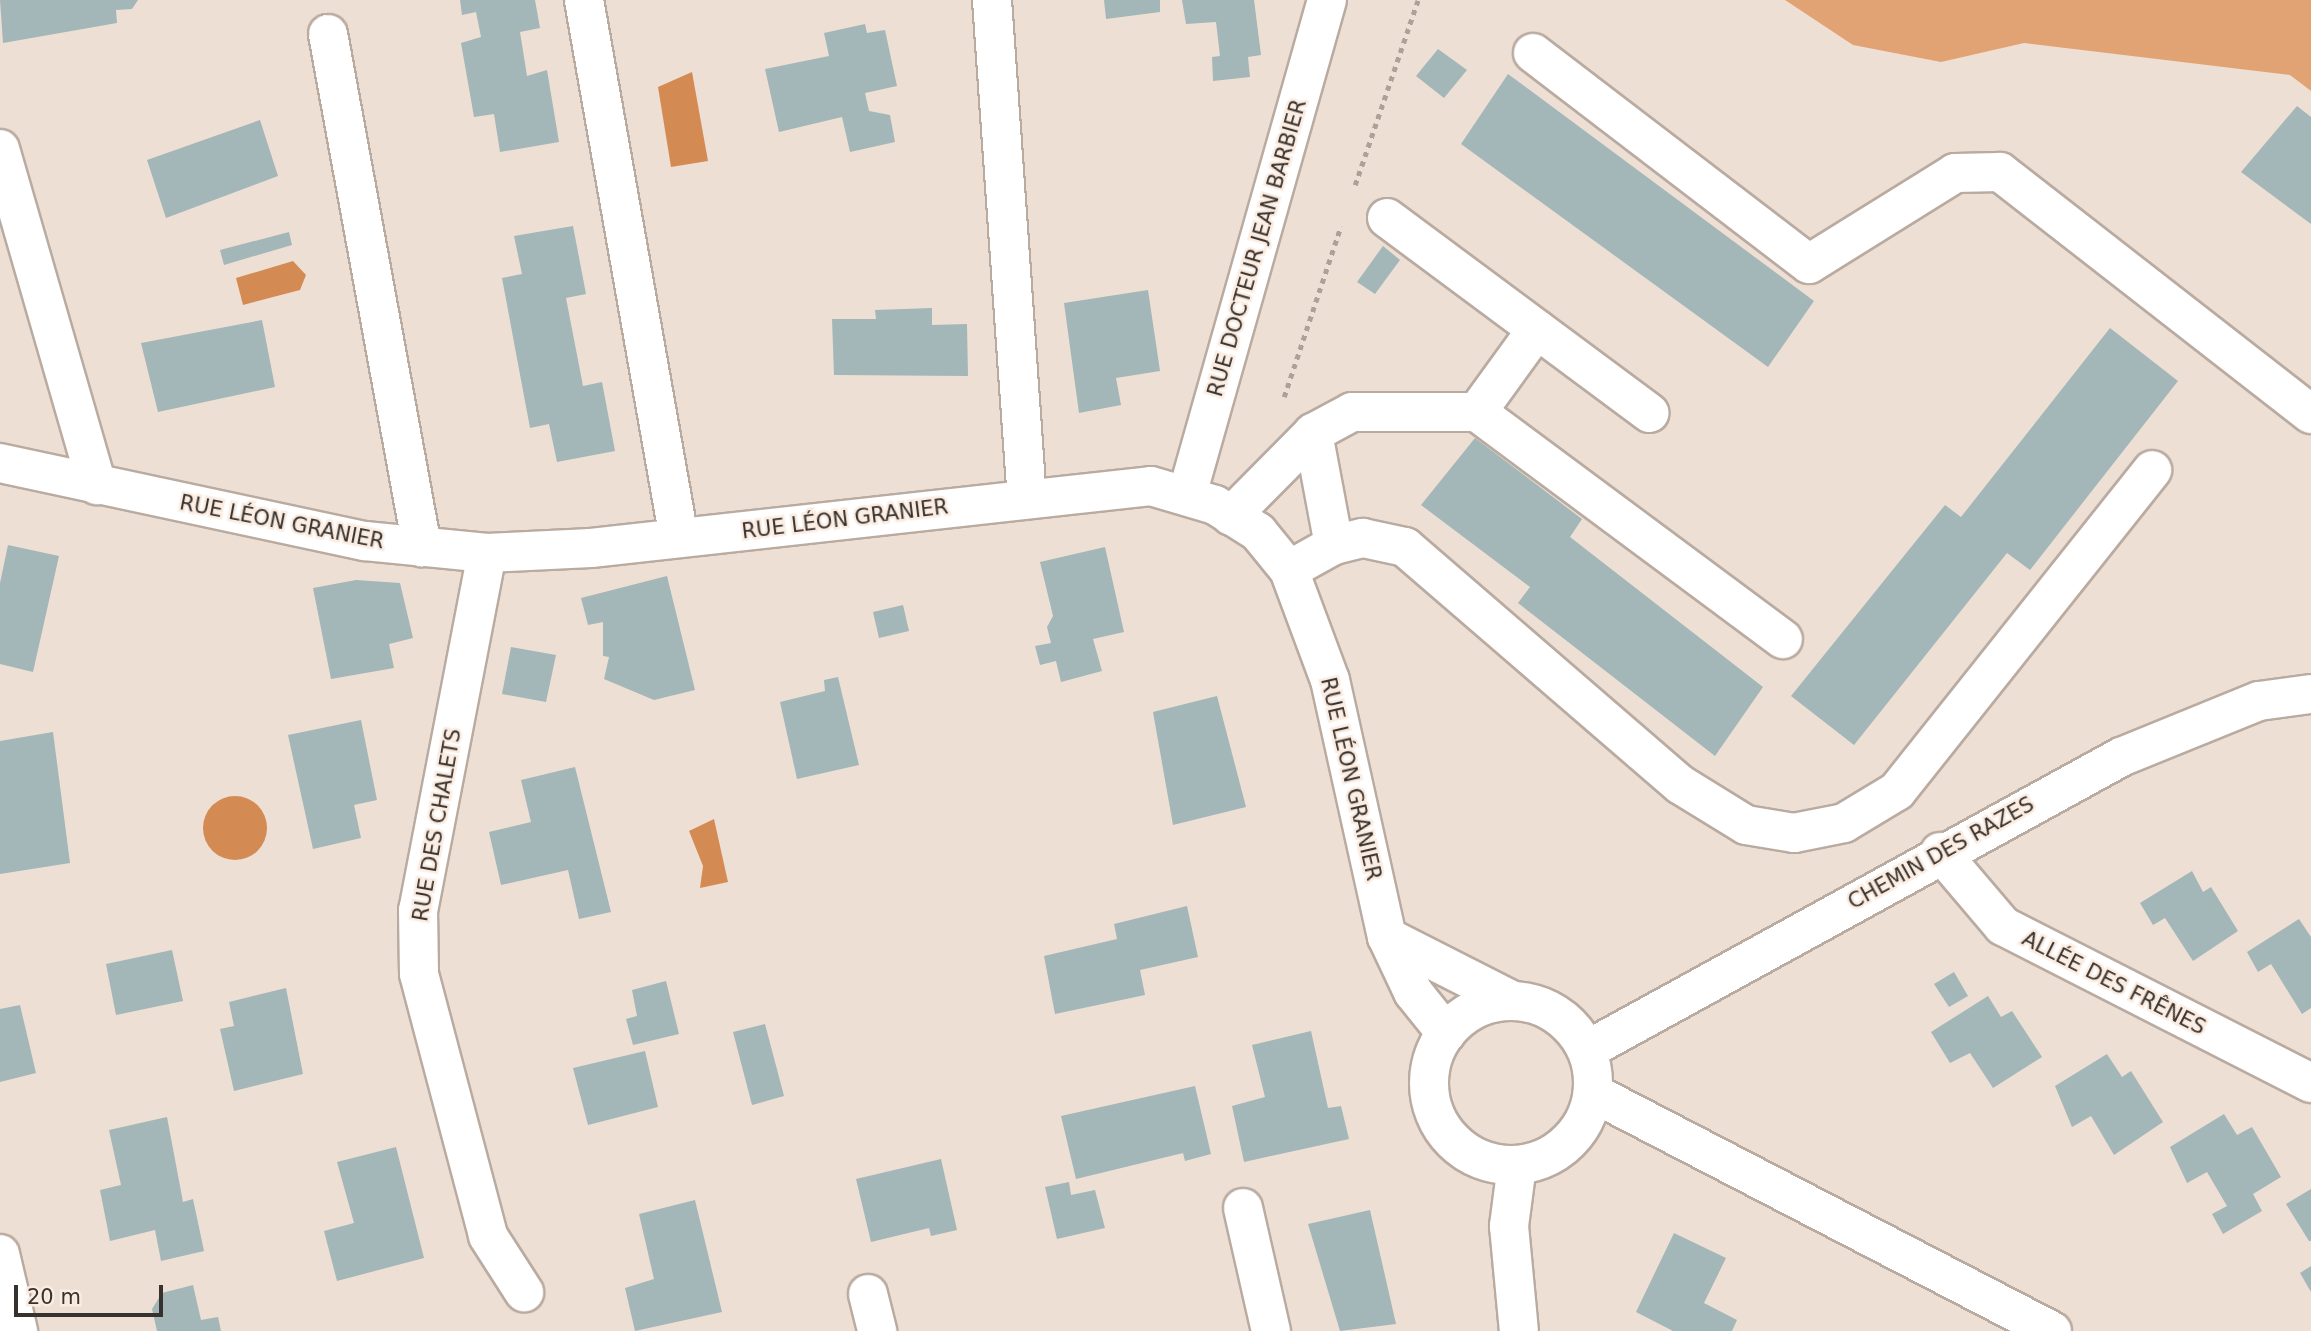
<!DOCTYPE html>
<html>
<head>
<meta charset="utf-8">
<style>
  body { margin:0 }
  #map { position:relative; width:2311px; height:1331px; overflow:hidden; background:#eedfd4; font-family:"DejaVu Sans",sans-serif }
  div>[style] { position:absolute }
  .green>* { inset:0; background:#e2a374 }
  .water>* { inset:0; background:#d38b53 }
  .round { border-radius:50% }
  .building>* { inset:0; background:#a3b6b8 }
  .path>* { height:4.5px; margin-top:-2.25px; transform-origin:0; background:repeating-linear-gradient(90deg,#aca198 0 5px,transparent 0 10px) }
  .roads { filter:drop-shadow(2px 0 #baaba1) drop-shadow(-2px 0 #baaba1) drop-shadow(0 2px #baaba1) drop-shadow(0 -2px #baaba1) }
  .minor>* { height:38px; margin:-19px; padding:0 19px; transform-origin:19px; border-radius:19px; background:#fff }
  .minor>.ring { margin:-19px; padding:0; box-sizing:content-box; background:none; border:38px solid #fff; border-radius:50% }
  span { translate:-50% -50%; white-space:nowrap; text-align:center; line-height:1.15; -webkit-text-stroke:5px #fbece1; paint-order:stroke }
  .street-label { font-size:21px; color:#38322e }
  .scale { position:absolute; left:14px; top:1285px; width:149px; height:32px; box-sizing:border-box; border:4px solid #38322e; border-top:0; padding-left:9px; font-size:21px; line-height:24px; white-space:nowrap; color:#38322e; -webkit-text-stroke:5px #fbece1; paint-order:stroke }
</style>
</head>
<body>
<div id="map">
  <div class="green">
    <div style="clip-path:polygon(1785px 0,2311px 0,2311px 91px,2290px 75px,2024px 43px,1941px 62px,1853px 45px)"></div>
  </div>
  <div class="water">
    <div style="clip-path:polygon(692px 72px,708px 161px,671px 167px,658px 87px)"></div>
    <div style="clip-path:polygon(293px 261px,306px 275px,300px 290px,243px 305px,236px 278px)"></div>
    <div class="round" style="left:203px;top:796px;width:64px;height:64px"></div>
    <div style="clip-path:polygon(714px 819px,728px 882px,700px 888px,703px 866px,689px 831px)"></div>
  </div>
  <div class="building">
    <div style="clip-path:polygon(0 0,138px 0,132px 9px,116px 10px,117px 23px,3px 43px)"></div>
    <div style="clip-path:polygon(460px 0,535px 0,540px 28px,520px 32px,527px 76px,547px 70px,559px 142px,500px 152px,494px 114px,474px 117px,461px 43px,481px 37px,476px 12px,462px 15px)"></div>
    <div style="clip-path:polygon(1104px 0,1160px 0,1160px 12px,1106px 19px)"></div>
    <div style="clip-path:polygon(1182px 0,1254px 0,1261px 55px,1248px 57px,1250px 77px,1213px 81px,1212px 57px,1220px 56px,1216px 22px,1186px 24px)"></div>
    <div style="clip-path:polygon(865px 24px,867px 33px,885px 30px,897px 86px,865px 93px,869px 111px,890px 115px,895px 142px,850px 152px,842px 117px,779px 132px,765px 69px,829px 56px,824px 33px)"></div>
    <div style="clip-path:polygon(1438px 49px,1467px 70px,1444px 98px,1416px 76px)"></div>
    <div style="clip-path:polygon(1508px 74px,1814px 301px,1768px 367px,1461px 144px)"></div>
    <div style="clip-path:polygon(2297px 106px,2311px 117px,2311px 224px,2241px 172px)"></div>
    <div style="clip-path:polygon(260px 120px,278px 176px,166px 218px,147px 160px)"></div>
    <div style="clip-path:polygon(573px 226px,586px 294px,566px 298px,583px 386px,602px 382px,615px 451px,557px 462px,549px 424px,530px 428px,502px 278px,522px 274px,514px 236px)"></div>
    <div style="clip-path:polygon(289px 232px,292px 245px,224px 265px,220px 250px)"></div>
    <div style="clip-path:polygon(1383px 246px,1400px 260px,1375px 294px,1357px 282px)"></div>
    <div style="clip-path:polygon(1148px 290px,1160px 371px,1116px 378px,1121px 405px,1079px 413px,1064px 303px)"></div>
    <div style="clip-path:polygon(932px 308px,932px 325px,967px 324px,968px 376px,834px 375px,832px 319px,876px 319px,875px 310px)"></div>
    <div style="clip-path:polygon(262px 320px,275px 387px,158px 412px,141px 343px)"></div>
    <div style="clip-path:polygon(2110px 328px,2178px 381px,2030px 570px,2007px 553px,1854px 745px,1791px 696px,1945px 505px,1961px 517px)"></div>
    <div style="clip-path:polygon(1475px 438px,1582px 519px,1570px 537px,1763px 687px,1715px 756px,1518px 603px,1530px 587px,1421px 505px)"></div>
    <div style="clip-path:polygon(8px 545px,59px 556px,33px 672px,0 664px,0 583px)"></div>
    <div style="clip-path:polygon(1105px 547px,1124px 632px,1093px 639px,1102px 671px,1061px 682px,1056px 661px,1040px 665px,1035px 646px,1051px 643px,1047px 627px,1053px 616px,1040px 562px)"></div>
    <div style="clip-path:polygon(667px 576px,695px 690px,654px 700px,604px 679px,609px 657px,603px 656px,603px 622px,588px 625px,581px 598px)"></div>
    <div style="clip-path:polygon(356px 580px,400px 583px,413px 638px,389px 644px,394px 668px,331px 679px,313px 588px)"></div>
    <div style="clip-path:polygon(903px 605px,909px 631px,879px 638px,873px 612px)"></div>
    <div style="clip-path:polygon(511px 647px,556px 655px,546px 702px,502px 694px)"></div>
    <div style="clip-path:polygon(838px 677px,859px 765px,797px 779px,780px 702px,825px 691px,824px 680px)"></div>
    <div style="clip-path:polygon(1217px 696px,1246px 807px,1173px 825px,1153px 712px)"></div>
    <div style="clip-path:polygon(361px 720px,377px 800px,354px 805px,361px 838px,313px 849px,288px 735px)"></div>
    <div style="clip-path:polygon(53px 732px,70px 863px,0 874px,0 741px)"></div>
    <div style="clip-path:polygon(575px 767px,611px 912px,579px 919px,568px 870px,501px 885px,489px 832px,531px 822px,521px 780px)"></div>
    <div style="clip-path:polygon(2192px 871px,2203px 892px,2211px 887px,2238px 931px,2193px 961px,2165px 918px,2153px 925px,2140px 903px)"></div>
    <div style="clip-path:polygon(1187px 906px,1198px 957px,1140px 970px,1145px 995px,1055px 1014px,1044px 956px,1117px 939px,1114px 924px)"></div>
    <div style="clip-path:polygon(2299px 919px,2311px 937px,2311px 1008px,2302px 1014px,2271px 964px,2258px 972px,2247px 952px)"></div>
    <div style="clip-path:polygon(172px 950px,183px 1001px,116px 1015px,106px 964px)"></div>
    <div style="clip-path:polygon(1954px 972px,1968px 996px,1949px 1007px,1934px 984px)"></div>
    <div style="clip-path:polygon(666px 981px,679px 1034px,633px 1045px,626px 1019px,637px 1016px,632px 990px)"></div>
    <div style="clip-path:polygon(286px 988px,303px 1074px,234px 1091px,220px 1029px,234px 1026px,229px 1002px)"></div>
    <div style="clip-path:polygon(1988px 996px,2001px 1017px,2012px 1011px,2042px 1057px,1993px 1088px,1970px 1053px,1950px 1063px,1931px 1032px)"></div>
    <div style="clip-path:polygon(20px 1005px,36px 1073px,0 1082px,0 1009px)"></div>
    <div style="clip-path:polygon(765px 1024px,784px 1096px,752px 1105px,733px 1032px)"></div>
    <div style="clip-path:polygon(1311px 1031px,1328px 1108px,1341px 1106px,1349px 1139px,1244px 1162px,1232px 1106px,1265px 1097px,1252px 1045px)"></div>
    <div style="clip-path:polygon(645px 1051px,658px 1107px,588px 1125px,573px 1068px)"></div>
    <div style="clip-path:polygon(2107px 1054px,2122px 1077px,2131px 1071px,2163px 1122px,2114px 1155px,2091px 1116px,2072px 1127px,2055px 1086px)"></div>
    <div style="clip-path:polygon(1195px 1086px,1211px 1154px,1185px 1161px,1183px 1153px,1076px 1179px,1061px 1116px)"></div>
    <div style="clip-path:polygon(2224px 1114px,2237px 1135px,2252px 1127px,2281px 1177px,2253px 1194px,2262px 1211px,2223px 1234px,2212px 1214px,2227px 1206px,2207px 1172px,2187px 1183px,2170px 1147px)"></div>
    <div style="clip-path:polygon(167px 1117px,183px 1202px,193px 1199px,204px 1251px,161px 1261px,155px 1230px,110px 1241px,100px 1190px,121px 1185px,109px 1130px)"></div>
    <div style="clip-path:polygon(396px 1147px,424px 1258px,337px 1281px,324px 1231px,354px 1223px,337px 1162px)"></div>
    <div style="clip-path:polygon(941px 1159px,957px 1230px,931px 1236px,929px 1228px,871px 1242px,856px 1179px)"></div>
    <div style="clip-path:polygon(1069px 1182px,1071px 1195px,1095px 1190px,1105px 1228px,1057px 1239px,1045px 1187px)"></div>
    <div style="clip-path:polygon(2311px 1189px,2311px 1241px,2309px 1241px,2286px 1204px)"></div>
    <div style="clip-path:polygon(695px 1200px,722px 1312px,635px 1331px,625px 1288px,654px 1279px,639px 1214px)"></div>
    <div style="clip-path:polygon(1370px 1210px,1396px 1324px,1340px 1331px,1308px 1224px)"></div>
    <div style="clip-path:polygon(1674px 1233px,1726px 1258px,1704px 1303px,1737px 1320px,1732px 1331px,1673px 1331px,1636px 1312px)"></div>
    <div style="clip-path:polygon(2311px 1266px,2311px 1292px,2300px 1273px)"></div>
    <div style="clip-path:polygon(193px 1285px,201px 1320px,218px 1317px,221px 1331px,157px 1331px,152px 1309px,162px 1293px)"></div>
  </div>
  <div class="path">
    <div style="left:1355px;top:185px;width:195px;rotate:-71.2deg"></div>
    <div style="left:1284px;top:397px;width:180px;rotate:-71.6deg"></div>
  </div>
  <div class="roads">
    <div class="minor">
      <div style="left:584px;top:0;width:546px;rotate:79.99deg"></div>
      <div style="left:992px;top:0;width:499px;rotate:86deg"></div>
      <div style="left:328px;top:34px;width:522px;rotate:79.62deg"></div>
      <div style="left:1533px;top:53px;width:347px;rotate:37.4deg"></div>
      <div style="left:1809px;top:264px;width:172px;rotate:-31.9deg"></div>
      <div style="left:1955px;top:173px;width:45px;rotate:-1.3deg"></div>
      <div style="left:2000px;top:172px;width:394px;rotate:37.9deg"></div>
      <div style="left:0;top:149px;width:350px;rotate:73.9deg"></div>
      <div style="left:1387px;top:218px;width:327px;rotate:36.6deg"></div>
      <div style="left:1477px;top:412px;width:102px;rotate:-54.1deg"></div>
      <div style="left:1313px;top:433px;width:114px;rotate:79.4deg"></div>
      <div style="left:0;top:463px;width:373px;rotate:12.1deg"></div>
      <div style="left:365px;top:541px;width:123px;rotate:5.6deg"></div>
      <div style="left:487px;top:553px;width:104px;rotate:-2.8deg"></div>
      <div style="left:591px;top:548px;width:563px;rotate:-6.32deg"></div>
      <div style="left:1151px;top:486px;width:67px;rotate:16.5deg"></div>
      <div style="left:1215px;top:505px;width:51px;rotate:32.1deg"></div>
      <div style="left:1258px;top:532px;width:49px;rotate:50.8deg"></div>
      <div style="left:1289px;top:570px;width:117px;rotate:69.6deg"></div>
      <div style="left:1330px;top:680px;width:263px;rotate:77.5deg"></div>
      <div style="left:1387px;top:937px;width:61px;rotate:64.7deg"></div>
      <div style="left:1413px;top:992px;width:53px;rotate:51.2deg"></div>
      <div style="left:1187px;top:495px;width:514px;rotate:-74.21deg"></div>
      <div style="left:1231px;top:516px;width:117px;rotate:-45.3deg"></div>
      <div style="left:1313px;top:433px;width:44px;rotate:-28.3deg"></div>
      <div style="left:1352px;top:412px;width:125px"></div>
      <div style="left:1477px;top:412px;width:381px;rotate:36.6deg"></div>
      <div style="left:487px;top:553px;width:364px;rotate:100.9deg"></div>
      <div style="left:418px;top:910px;width:64px;rotate:89.1deg"></div>
      <div style="left:419px;top:974px;width:271px;rotate:75.2deg"></div>
      <div style="left:488px;top:1236px;width:67px;rotate:57.3deg"></div>
      <div style="left:1289px;top:570px;width:51px;rotate:-29.1deg"></div>
      <div style="left:1334px;top:545px;width:30px;rotate:-14deg"></div>
      <div style="left:1363px;top:538px;width:43px;rotate:12.1deg"></div>
      <div style="left:1405px;top:547px;width:364px;rotate:40.8deg"></div>
      <div style="left:1681px;top:785px;width:76px;rotate:31.6deg"></div>
      <div style="left:1746px;top:825px;width:49px;rotate:9.5deg"></div>
      <div style="left:1794px;top:833px;width:51px;rotate:-11.3deg"></div>
      <div style="left:1844px;top:823px;width:62px;rotate:-31.1deg"></div>
      <div style="left:1897px;top:791px;width:410px;rotate:-51.5deg"></div>
      <div style="left:1940px;top:852px;width:97px;rotate:49.6deg"></div>
      <div style="left:2003px;top:926px;width:346px;rotate:27deg"></div>
      <div style="left:1387px;top:937px;width:139px;rotate:26.9deg"></div>
      <div class="ring" style="left:1429px;top:1001px;width:126px;height:126px"></div>
      <div style="left:1587px;top:1050px;width:609px;rotate:-28.75deg"></div>
      <div style="left:2121px;top:757px;width:149px;rotate:-22.1deg"></div>
      <div style="left:2259px;top:701px;width:52px;rotate:-7.7deg"></div>
      <div style="left:1593px;top:1093px;width:517px;rotate:27.41deg"></div>
      <div style="left:1517px;top:1165px;width:62px;rotate:97.5deg"></div>
      <div style="left:1509px;top:1226px;width:105px;rotate:84.6deg"></div>
      <div style="left:1243px;top:1208px;width:126px;rotate:77.2deg"></div>
      <div style="left:0;top:1254px;width:79px;rotate:76.8deg"></div>
      <div style="left:868px;top:1294px;width:38px;rotate:76deg"></div>
    </div>
  </div>
  <div class="street-label">
    <span style="left:1257px;top:248px;rotate:-74deg">RUE DOCTEUR JEAN BARBIER</span>
    <span style="left:845px;top:519px;rotate:-7deg">RUE LÉON GRANIER</span>
    <span style="left:282px;top:522px;rotate:11deg">RUE LÉON GRANIER</span>
    <span style="left:1351px;top:779px;rotate:77deg">RUE LÉON GRANIER</span>
    <span style="left:437px;top:825px;rotate:-80deg">RUE DES CHALETS</span>
    <span style="left:1941px;top:853px;rotate:-29deg">CHEMIN DES RAZES</span>
    <span style="left:2114px;top:983px;rotate:27deg">ALLÉE DES FRÊNES</span>
  </div>
  <div class="scale">20 m</div>
</div>
</body>
</html>
